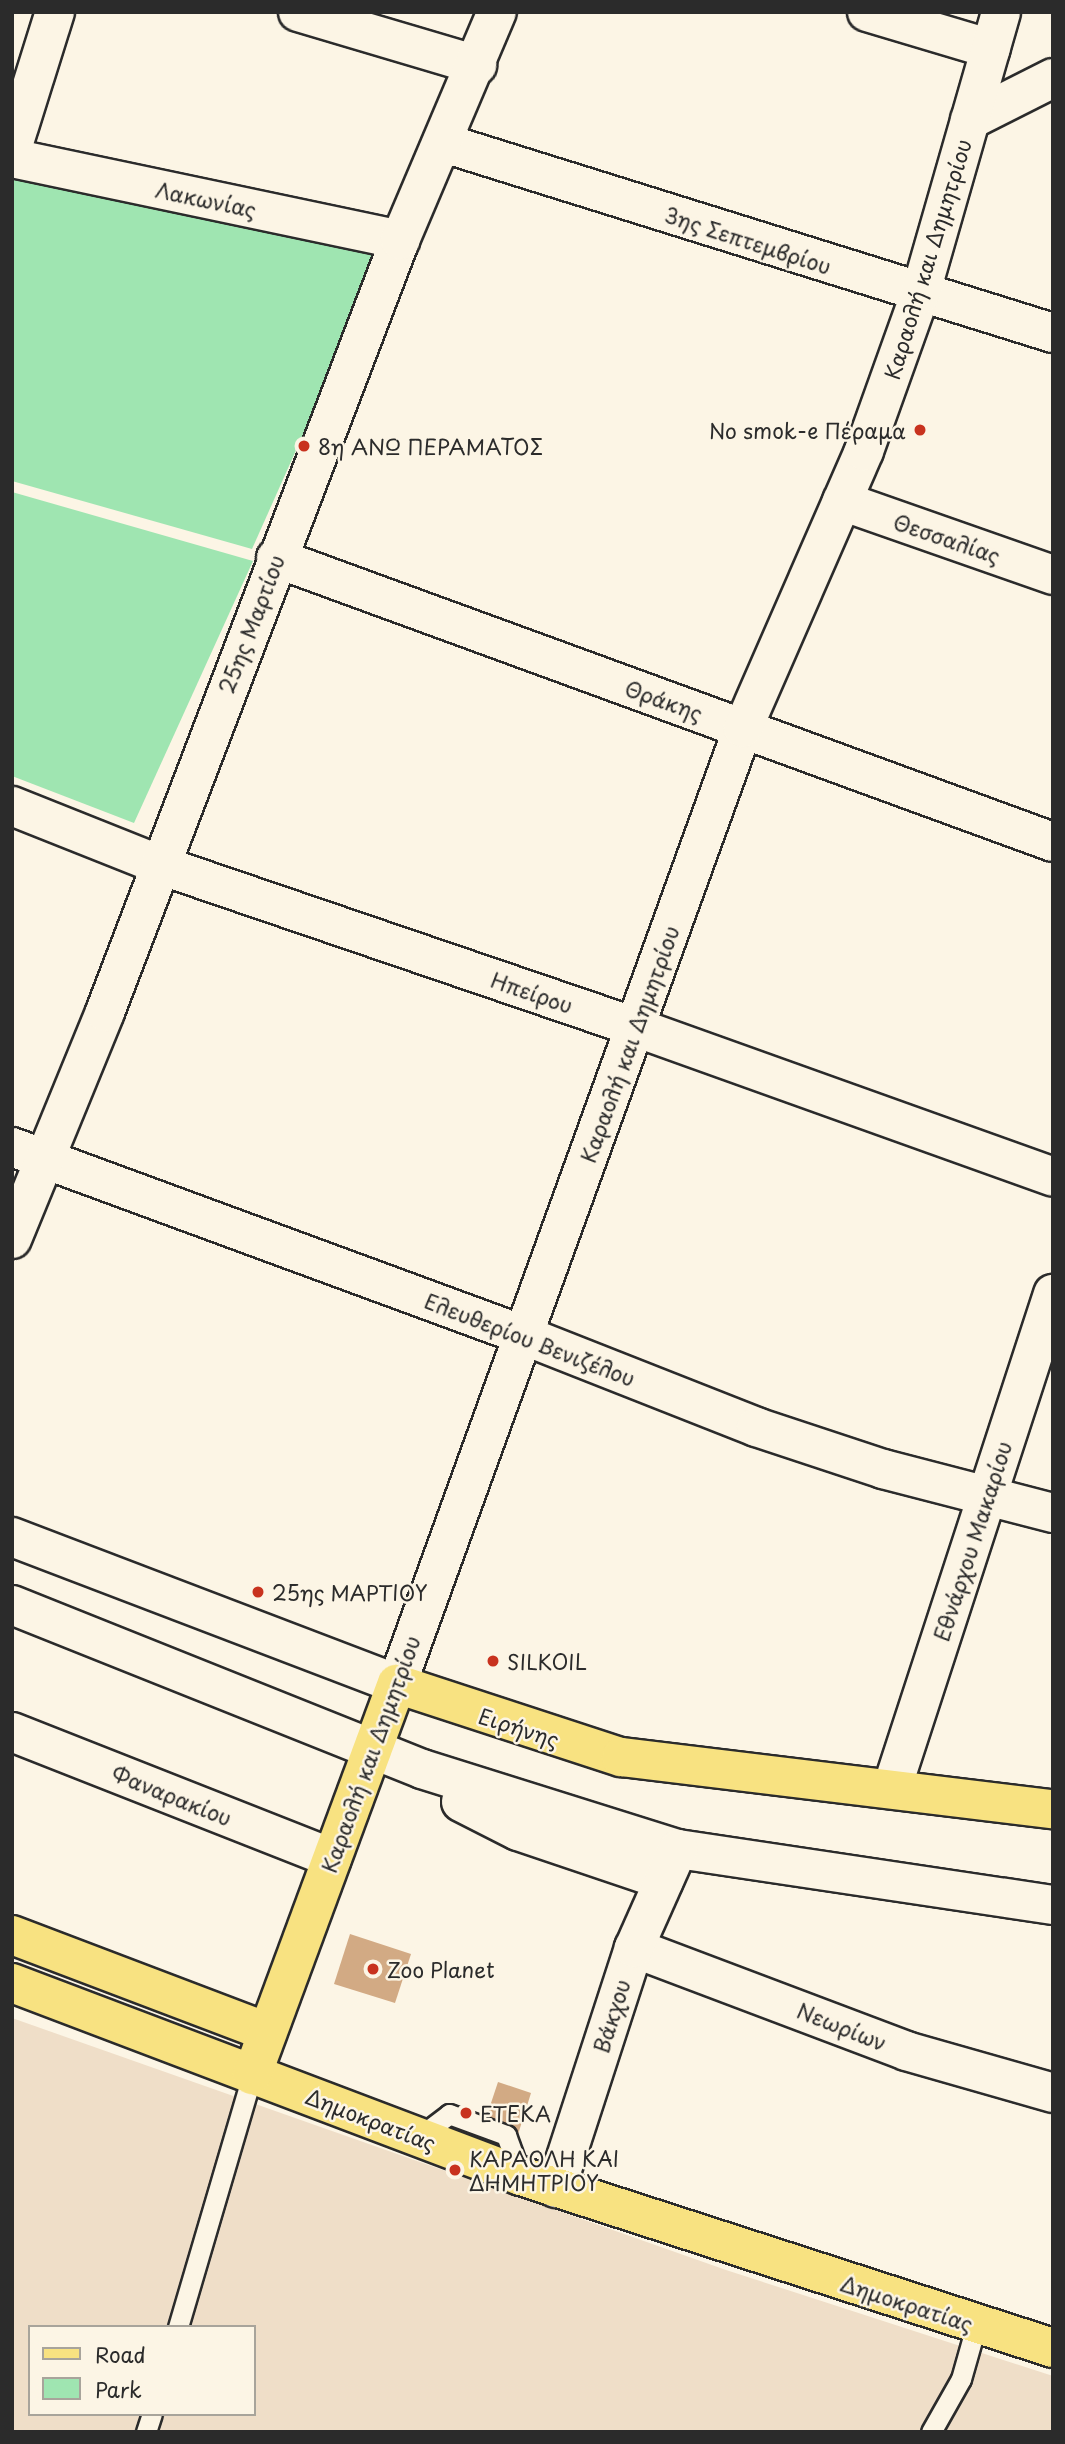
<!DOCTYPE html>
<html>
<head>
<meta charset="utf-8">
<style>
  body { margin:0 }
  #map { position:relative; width:1065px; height:2444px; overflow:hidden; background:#fcf5e5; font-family:"Playpen Sans",sans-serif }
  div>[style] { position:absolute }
  .built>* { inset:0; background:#efdec8 }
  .green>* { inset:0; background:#9fe5b1 }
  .building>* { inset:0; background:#d2aa84 }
  .roads { filter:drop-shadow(2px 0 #2b2b2b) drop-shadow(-2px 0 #2b2b2b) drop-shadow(0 2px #2b2b2b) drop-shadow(0 -2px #2b2b2b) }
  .service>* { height:19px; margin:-9.5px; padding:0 9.5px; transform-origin:9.5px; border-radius:9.5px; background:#fcf5e5 }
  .minor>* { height:38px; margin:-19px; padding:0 19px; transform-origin:19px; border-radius:19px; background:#fcf5e5 }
  .tertiary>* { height:38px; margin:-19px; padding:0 19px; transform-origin:19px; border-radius:19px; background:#fcf5e5 }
  .secondary>* { height:38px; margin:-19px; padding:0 19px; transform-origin:19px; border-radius:19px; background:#fcf5e5 }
  .primary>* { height:38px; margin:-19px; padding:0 19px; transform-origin:19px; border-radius:19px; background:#f8e281 }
  .dots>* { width:19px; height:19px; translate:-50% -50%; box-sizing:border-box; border:4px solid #fcf5e5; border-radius:50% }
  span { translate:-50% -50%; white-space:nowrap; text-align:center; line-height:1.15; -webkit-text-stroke:5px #fcf5e5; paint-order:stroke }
  .street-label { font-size:21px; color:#2b2b2b }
  .poi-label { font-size:21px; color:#2b2b2b }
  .right { translate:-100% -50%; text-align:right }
  .left { translate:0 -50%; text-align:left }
  .frame { position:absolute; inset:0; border:14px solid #2b2b2b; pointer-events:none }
  .legend { position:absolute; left:28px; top:2325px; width:228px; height:91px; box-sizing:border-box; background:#fcf5e5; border:2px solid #a8a49b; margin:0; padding:9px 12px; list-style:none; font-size:21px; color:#2b2b2b }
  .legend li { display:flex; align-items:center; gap:14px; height:35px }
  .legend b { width:35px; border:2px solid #a8a49b }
</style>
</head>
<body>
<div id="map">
  <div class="built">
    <div style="clip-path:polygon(evenodd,12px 2018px,726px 2270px,1053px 2376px,1053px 2432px,12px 2432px,12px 2018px,30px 2327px,254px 2327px,254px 2414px,30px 2414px,30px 2327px)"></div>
  </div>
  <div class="green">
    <div style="clip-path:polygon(12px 167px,384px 253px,252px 549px,12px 481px)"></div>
    <div style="clip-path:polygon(12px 492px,253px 561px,134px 823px,12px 776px)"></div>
  </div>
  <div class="building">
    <div style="clip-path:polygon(350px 1934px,411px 1954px,395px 2003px,334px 1984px)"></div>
    <div style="clip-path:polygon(498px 2082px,531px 2093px,515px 2144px,481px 2133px)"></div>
  </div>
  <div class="roads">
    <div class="service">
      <div style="left:419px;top:2137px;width:38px;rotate:-37deg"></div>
      <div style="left:449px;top:2114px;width:61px;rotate:20.2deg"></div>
      <div style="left:506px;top:2135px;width:44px;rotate:69.9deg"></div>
      <div style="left:178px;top:2327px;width:263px;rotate:-73.6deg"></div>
      <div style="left:146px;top:2432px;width:19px;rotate:-72deg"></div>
      <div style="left:931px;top:2432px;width:61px;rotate:-60.5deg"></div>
      <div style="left:961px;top:2379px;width:55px;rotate:-74.2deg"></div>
    </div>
    <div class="minor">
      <div style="left:298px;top:12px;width:187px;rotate:16.5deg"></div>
      <div style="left:867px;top:12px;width:129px;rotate:16.6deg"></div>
      <div style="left:970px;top:120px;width:93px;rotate:-26.8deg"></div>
      <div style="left:444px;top:143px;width:638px;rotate:17.33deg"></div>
      <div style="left:12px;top:149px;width:144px;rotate:-72.6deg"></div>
      <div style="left:12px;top:158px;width:397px;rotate:11.9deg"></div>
      <div style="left:842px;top:501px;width:224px;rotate:19.3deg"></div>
      <div style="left:276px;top:558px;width:827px;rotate:20.08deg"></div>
      <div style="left:12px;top:1147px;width:544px;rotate:20.2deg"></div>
      <div style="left:523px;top:1335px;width:251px;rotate:21.5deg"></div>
      <div style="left:756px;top:1427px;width:134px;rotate:18.3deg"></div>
      <div style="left:883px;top:1469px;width:176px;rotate:14.5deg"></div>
      <div style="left:12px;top:1605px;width:442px;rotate:21.8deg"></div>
      <div style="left:422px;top:1769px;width:268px;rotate:17.4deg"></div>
      <div style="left:678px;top:1849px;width:379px;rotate:8.5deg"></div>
      <div style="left:12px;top:1732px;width:344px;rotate:21.5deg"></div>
      <div style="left:892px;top:1788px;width:520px;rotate:-71.95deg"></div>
      <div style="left:461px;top:1802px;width:64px;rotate:27deg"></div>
      <div style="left:518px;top:1831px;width:154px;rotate:18.6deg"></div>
      <div style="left:634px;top:1948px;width:291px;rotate:20.7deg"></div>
      <div style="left:906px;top:2051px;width:153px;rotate:15.9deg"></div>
      <div style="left:556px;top:2188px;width:252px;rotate:-72deg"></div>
      <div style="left:634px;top:1948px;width:108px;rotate:-66deg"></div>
    </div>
    <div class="tertiary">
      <div style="left:12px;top:806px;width:159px;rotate:21.7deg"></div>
      <div style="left:160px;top:865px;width:502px;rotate:18.83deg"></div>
      <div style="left:635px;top:1027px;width:444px;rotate:19.7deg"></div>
      <div style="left:12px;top:1239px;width:245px;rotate:-67.7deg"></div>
      <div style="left:105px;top:1012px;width:826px;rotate:-69.09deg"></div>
      <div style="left:400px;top:240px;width:248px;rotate:-67deg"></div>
      <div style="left:397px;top:1684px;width:1017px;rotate:-70.1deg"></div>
      <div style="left:743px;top:728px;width:302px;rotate:-66.4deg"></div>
      <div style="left:864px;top:451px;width:166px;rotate:-70.3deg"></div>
      <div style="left:920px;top:295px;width:294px;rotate:-74deg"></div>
    </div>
    <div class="secondary">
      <div style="left:12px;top:1537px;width:412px;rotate:20.9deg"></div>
    </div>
    <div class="primary">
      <div style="left:12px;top:1935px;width:273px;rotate:20.8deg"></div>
      <div style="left:12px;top:1983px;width:544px;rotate:20.77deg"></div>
      <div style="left:521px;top:2176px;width:559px;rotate:17.92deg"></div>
      <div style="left:252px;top:2075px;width:417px;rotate:-69.7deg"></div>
      <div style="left:397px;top:1684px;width:236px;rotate:18.1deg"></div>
      <div style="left:621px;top:1757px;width:435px;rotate:6.9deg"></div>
    </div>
  </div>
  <div class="dots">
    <div style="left:920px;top:430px;background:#c8321e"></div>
    <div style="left:304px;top:446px;background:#c8321e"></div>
    <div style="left:258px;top:1592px;background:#c8321e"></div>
    <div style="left:493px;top:1661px;background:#c8321e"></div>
    <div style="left:373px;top:1969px;background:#c8321e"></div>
    <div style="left:466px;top:2113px;background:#c8321e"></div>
    <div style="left:455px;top:2170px;background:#c8321e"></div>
  </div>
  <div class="street-label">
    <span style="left:206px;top:199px;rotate:12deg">Λακωνίας</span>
    <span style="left:748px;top:240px;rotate:18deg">3ης Σεπτεμβρίου</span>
    <span style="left:927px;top:259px;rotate:-73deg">Καραολή και Δημητρίου</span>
    <span style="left:947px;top:538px;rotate:19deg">Θεσσαλίας</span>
    <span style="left:251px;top:624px;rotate:-69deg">25ης Μαρτίου</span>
    <span style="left:664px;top:700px;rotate:20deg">Θράκης</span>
    <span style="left:532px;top:992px;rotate:19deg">Ηπείρου</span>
    <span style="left:629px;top:1044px;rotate:-70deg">Καραολή και Δημητρίου</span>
    <span style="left:530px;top:1339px;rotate:21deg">Ελευθερίου Βενιζέλου</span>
    <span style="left:972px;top:1541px;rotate:-72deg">Εθνάρχου Μακαρίου</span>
    <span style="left:519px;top:1727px;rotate:18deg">Ειρήνης</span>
    <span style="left:370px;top:1754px;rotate:-70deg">Καραολή και Δημητρίου</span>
    <span style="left:172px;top:1795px;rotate:22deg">Φαναρακίου</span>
    <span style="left:611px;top:2016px;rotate:-72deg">Βάκχου</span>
    <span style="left:842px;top:2026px;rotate:22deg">Νεωρίων</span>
    <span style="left:371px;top:2119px;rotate:21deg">Δημοκρατίας</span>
    <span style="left:907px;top:2303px;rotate:18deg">Δημοκρατίας</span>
  </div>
  <div class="poi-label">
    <span class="right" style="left:906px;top:430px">No smok-e Πέραμα</span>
    <span class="left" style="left:318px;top:446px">8η ΑΝΩ ΠΕΡΑΜΑΤΟΣ</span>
    <span class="left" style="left:272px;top:1592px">25ης ΜΑΡΤΙΟΥ</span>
    <span class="left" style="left:507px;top:1661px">SILKOIL</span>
    <span class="left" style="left:387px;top:1969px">Zoo Planet</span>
    <span class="left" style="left:480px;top:2113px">ΕΤΕΚΑ</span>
    <span class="left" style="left:469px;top:2170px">ΚΑΡΑΟΛΗ ΚΑΙ<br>ΔΗΜΗΤΡΙΟΥ</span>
  </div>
  <div class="frame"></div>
  <ul class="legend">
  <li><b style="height:9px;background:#f8e281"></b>Road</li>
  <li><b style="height:19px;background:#9fe5b1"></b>Park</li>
  </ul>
</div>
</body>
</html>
